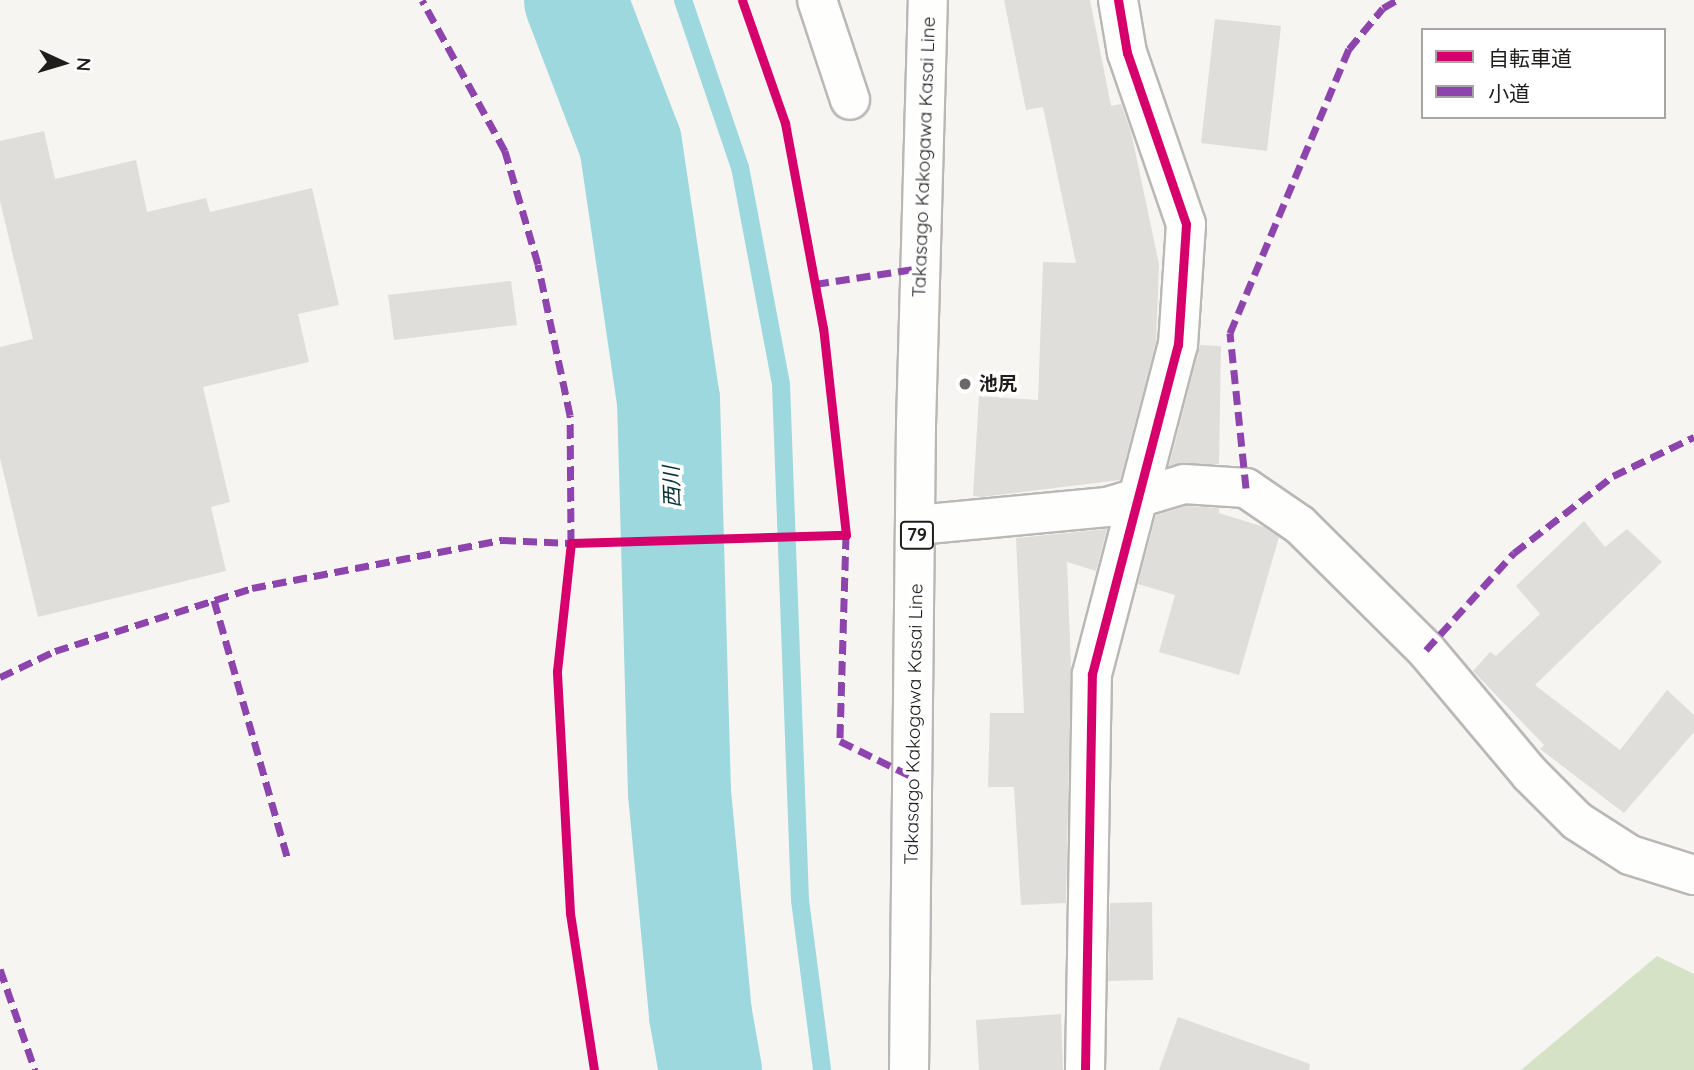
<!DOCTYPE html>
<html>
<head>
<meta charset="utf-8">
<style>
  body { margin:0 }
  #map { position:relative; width:1694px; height:1070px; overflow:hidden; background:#f7f5f2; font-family:Quicksand,"Noto Sans JP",sans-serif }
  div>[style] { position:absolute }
  .green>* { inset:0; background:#d6e2c5 }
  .stream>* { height:18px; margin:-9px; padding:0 9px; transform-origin:9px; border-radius:9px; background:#9cd8de }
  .river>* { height:103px; margin:-51.5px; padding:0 51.5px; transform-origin:51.5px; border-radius:51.5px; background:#9cd8de }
  .building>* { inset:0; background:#dfdedb }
  .roads { filter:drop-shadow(2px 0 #bab8b7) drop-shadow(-2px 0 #bab8b7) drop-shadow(0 2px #bab8b7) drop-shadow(0 -2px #bab8b7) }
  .minor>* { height:38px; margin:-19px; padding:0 19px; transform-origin:19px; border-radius:19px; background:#fefefd }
  .primary>* { height:38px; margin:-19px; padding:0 19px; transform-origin:19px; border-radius:19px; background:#fefefd }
  .quiet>* { height:7px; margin-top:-3.5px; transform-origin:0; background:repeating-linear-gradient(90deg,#8e44ad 0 14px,transparent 0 21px) }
  .cycleway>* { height:9px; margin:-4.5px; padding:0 4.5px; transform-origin:4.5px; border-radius:4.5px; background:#d6006c }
  .dots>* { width:19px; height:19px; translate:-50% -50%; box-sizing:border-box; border:4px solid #fff; border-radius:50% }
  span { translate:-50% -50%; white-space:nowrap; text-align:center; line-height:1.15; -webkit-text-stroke:7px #fff; paint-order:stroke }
  .shield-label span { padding:2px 5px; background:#fff; border:2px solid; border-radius:5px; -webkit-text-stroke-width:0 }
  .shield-label { font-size:18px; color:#1f1e1c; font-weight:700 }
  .street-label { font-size:19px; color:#1f1e1c }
  .poi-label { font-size:19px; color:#1f1e1c; font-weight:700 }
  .left { translate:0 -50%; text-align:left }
  .water-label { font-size:21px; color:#083438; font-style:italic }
  .legend { position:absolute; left:1421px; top:28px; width:245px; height:91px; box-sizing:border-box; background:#fff; border:2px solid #a5a5a4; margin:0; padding:9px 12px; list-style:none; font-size:21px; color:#1f1e1c }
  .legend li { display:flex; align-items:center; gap:14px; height:35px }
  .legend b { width:35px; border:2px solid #a5a5a4 }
  .north { position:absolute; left:28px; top:28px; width:70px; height:70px; -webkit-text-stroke:5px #fff; paint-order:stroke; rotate:94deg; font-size:19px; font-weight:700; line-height:28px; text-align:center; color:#1f1e1c }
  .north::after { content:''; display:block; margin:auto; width:24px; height:32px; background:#1f1e1c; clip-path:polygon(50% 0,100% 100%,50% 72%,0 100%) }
</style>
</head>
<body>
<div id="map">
  <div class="green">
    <div style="clip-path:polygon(1657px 956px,1694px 974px,1694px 1070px,1521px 1070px)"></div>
  </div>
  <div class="stream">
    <div style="left:683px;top:0;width:176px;rotate:71.2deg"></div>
    <div style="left:740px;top:167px;width:221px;rotate:79.3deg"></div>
    <div style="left:781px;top:384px;width:516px;rotate:87.89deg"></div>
    <div style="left:800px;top:900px;width:171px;rotate:82.6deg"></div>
  </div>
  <div class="river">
    <div style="left:575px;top:0;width:153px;rotate:69deg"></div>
    <div style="left:630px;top:143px;width:259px;rotate:81.6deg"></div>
    <div style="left:668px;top:399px;width:393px;rotate:88.4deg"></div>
    <div style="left:679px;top:792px;width:223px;rotate:84.6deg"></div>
    <div style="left:700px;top:1014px;width:57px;rotate:79.9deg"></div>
  </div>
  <div class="building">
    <div style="clip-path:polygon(1004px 0,1090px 0,1111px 106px,1121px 104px,1131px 132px,1159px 264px,1156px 343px,1120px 480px,982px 497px,973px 496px,979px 396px,1038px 400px,1043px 262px,1076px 263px,1043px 107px,1026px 110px)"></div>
    <div style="clip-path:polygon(1215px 19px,1281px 26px,1267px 151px,1201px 143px)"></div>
    <div style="clip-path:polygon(44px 131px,55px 179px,136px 160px,147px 212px,206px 198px,210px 212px,312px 188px,339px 305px,298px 314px,309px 362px,203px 387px,230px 502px,211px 507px,226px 571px,38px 617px,0 458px,0 347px,33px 339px,0 201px,0 141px)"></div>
    <div style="clip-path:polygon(511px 281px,517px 325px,394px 340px,388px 295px)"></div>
    <div style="clip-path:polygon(1200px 345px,1221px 346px,1219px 464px,1169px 466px)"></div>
    <div style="clip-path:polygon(1186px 506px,1219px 508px,1219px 513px,1264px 527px,1279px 537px,1239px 675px,1159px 652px,1175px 595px,1138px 584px,1156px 515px)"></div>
    <div style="clip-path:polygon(1584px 521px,1605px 547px,1627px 529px,1662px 562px,1535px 685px,1620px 750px,1667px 690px,1694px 715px,1694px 732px,1624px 813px,1540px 749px,1544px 745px,1473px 671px,1490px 652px,1496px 656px,1540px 614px,1516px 586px)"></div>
    <div style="clip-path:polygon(1107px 529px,1096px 571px,1067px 562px,1071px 667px,1066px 903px,1021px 905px,1014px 787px,988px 787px,990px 713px,1024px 713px,1016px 538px)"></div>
    <div style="clip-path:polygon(1152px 902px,1153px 980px,1108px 981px,1110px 903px)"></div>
    <div style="clip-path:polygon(1061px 1014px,1063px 1070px,979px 1070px,976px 1020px)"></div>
    <div style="clip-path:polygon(1178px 1017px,1310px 1064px,1309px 1070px,1159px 1070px)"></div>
  </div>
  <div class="roads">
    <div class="minor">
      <div style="left:817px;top:0;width:105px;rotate:71.7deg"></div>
      <div style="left:917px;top:525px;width:191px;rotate:-5.4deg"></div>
      <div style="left:1107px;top:507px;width:80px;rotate:-16.6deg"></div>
      <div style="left:1184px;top:484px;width:62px;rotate:3.7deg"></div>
      <div style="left:1246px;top:488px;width:65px;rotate:34.4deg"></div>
      <div style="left:1300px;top:525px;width:177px;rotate:44.8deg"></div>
      <div style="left:1426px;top:650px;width:162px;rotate:50deg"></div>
      <div style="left:1530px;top:774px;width:66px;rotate:45deg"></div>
      <div style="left:1577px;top:821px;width:63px;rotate:32.7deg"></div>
      <div style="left:1630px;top:855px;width:67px;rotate:17.4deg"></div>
      <div style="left:1085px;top:1070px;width:396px;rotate:-89deg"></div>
      <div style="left:1092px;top:674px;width:340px;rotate:-75.4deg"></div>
      <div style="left:1178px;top:345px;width:121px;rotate:-86.2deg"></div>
      <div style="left:1186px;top:224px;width:181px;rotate:-109deg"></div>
      <div style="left:1127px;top:53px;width:54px;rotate:-99.6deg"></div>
    </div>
    <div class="primary">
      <div style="left:909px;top:1070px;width:645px;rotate:-89.38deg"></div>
      <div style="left:916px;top:425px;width:425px;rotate:-88.4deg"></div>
    </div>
  </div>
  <div class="quiet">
    <div style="left:815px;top:284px;width:107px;rotate:-8.6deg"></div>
    <div style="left:1246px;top:488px;width:156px;rotate:-95.9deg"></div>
    <div style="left:1230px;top:333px;width:308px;rotate:-67.3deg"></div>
    <div style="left:1349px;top:49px;width:53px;rotate:-50.3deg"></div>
    <div style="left:1383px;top:8px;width:16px;rotate:-30deg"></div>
    <div style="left:846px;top:535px;width:206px;rotate:91.7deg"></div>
    <div style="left:840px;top:741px;width:81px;rotate:26.3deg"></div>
    <div style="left:214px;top:600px;width:270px;rotate:74.1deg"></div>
    <div style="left:1426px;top:650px;width:131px;rotate:-47.8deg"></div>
    <div style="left:1514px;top:553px;width:125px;rotate:-37.9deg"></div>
    <div style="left:1613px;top:476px;width:90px;rotate:-25.7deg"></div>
    <div style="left:0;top:677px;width:61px;rotate:-25.3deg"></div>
    <div style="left:55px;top:651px;width:207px;rotate:-17.7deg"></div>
    <div style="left:252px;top:588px;width:255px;rotate:-10.9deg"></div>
    <div style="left:502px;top:540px;width:69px;rotate:2.5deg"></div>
    <div style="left:571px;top:543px;width:128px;rotate:-90.4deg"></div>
    <div style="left:570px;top:415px;width:154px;rotate:-102deg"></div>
    <div style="left:538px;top:264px;width:118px;rotate:-106.3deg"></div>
    <div style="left:505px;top:151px;width:172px;rotate:-118.8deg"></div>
    <div style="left:0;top:969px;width:107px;rotate:70.9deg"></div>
  </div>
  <div class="cycleway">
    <div style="left:594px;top:1070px;width:159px;rotate:-98.7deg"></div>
    <div style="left:570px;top:913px;width:242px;rotate:-93.1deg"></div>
    <div style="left:557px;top:671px;width:129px;rotate:-83.8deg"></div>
    <div style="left:571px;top:543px;width:275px;rotate:-1.7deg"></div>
    <div style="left:846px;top:535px;width:208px;rotate:-96.3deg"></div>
    <div style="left:823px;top:328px;width:208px;rotate:-100.5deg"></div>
    <div style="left:785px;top:123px;width:130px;rotate:-109.3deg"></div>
    <div style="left:1085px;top:1070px;width:396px;rotate:-89deg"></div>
    <div style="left:1092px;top:674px;width:340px;rotate:-75.4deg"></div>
    <div style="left:1178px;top:345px;width:121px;rotate:-86.2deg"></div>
    <div style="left:1186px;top:224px;width:181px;rotate:-109deg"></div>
    <div style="left:1127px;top:53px;width:54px;rotate:-99.6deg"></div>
  </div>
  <div class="dots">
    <div style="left:965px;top:384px;background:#6b6967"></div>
  </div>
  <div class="shield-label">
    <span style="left:917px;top:535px">79</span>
  </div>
  <div class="street-label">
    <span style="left:924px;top:157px;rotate:-88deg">Takasago Kakogawa Kasai Line</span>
    <span style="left:914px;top:724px;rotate:-89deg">Takasago Kakogawa Kasai Line</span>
  </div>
  <div class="poi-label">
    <span class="left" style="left:979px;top:384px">池尻</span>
  </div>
  <div class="water-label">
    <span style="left:671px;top:487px;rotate:-92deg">西川</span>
  </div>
  <ul class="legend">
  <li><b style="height:9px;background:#d6006c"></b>自転車道</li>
  <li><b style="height:9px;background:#8e44ad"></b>小道</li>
  </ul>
  <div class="north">N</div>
</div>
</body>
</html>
